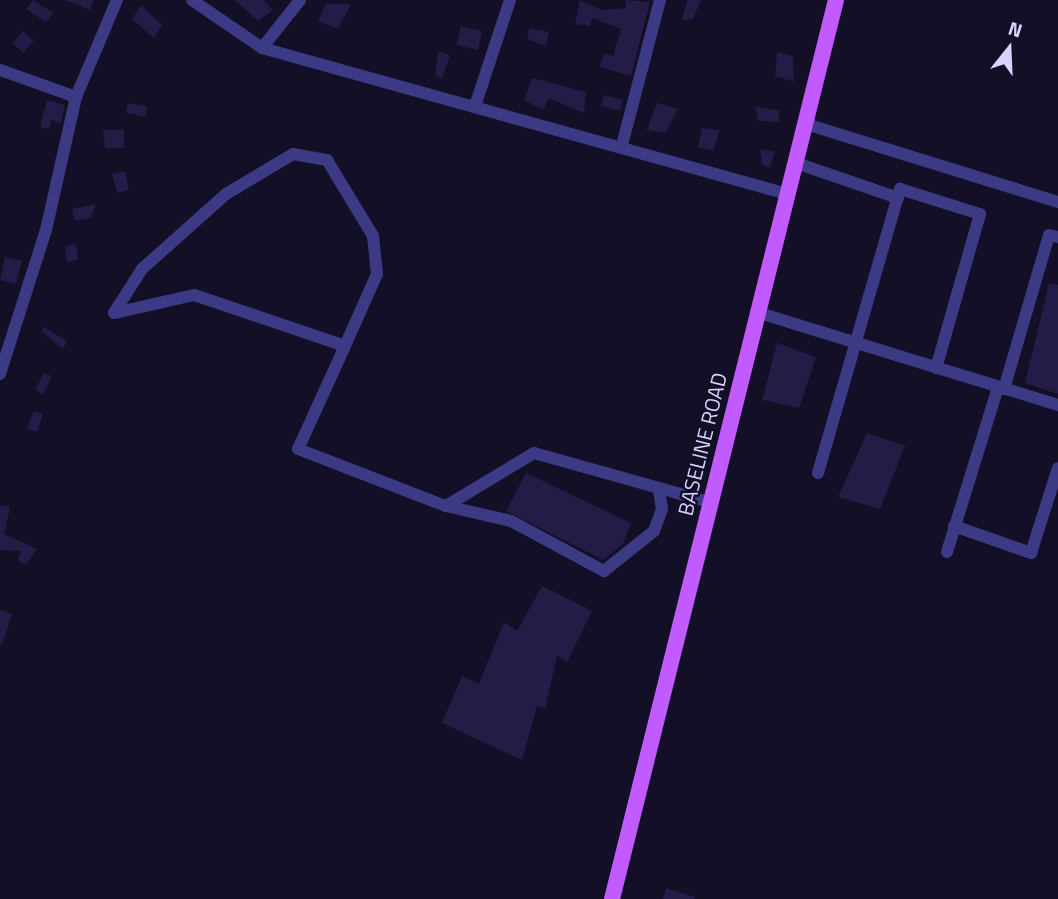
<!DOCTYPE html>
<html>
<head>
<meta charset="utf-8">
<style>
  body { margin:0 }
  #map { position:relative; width:1058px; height:899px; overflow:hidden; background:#130f26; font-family:"Titillium Web",sans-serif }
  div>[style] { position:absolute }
  .building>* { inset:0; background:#241b47 }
  .minor>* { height:12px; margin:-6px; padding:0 6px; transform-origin:6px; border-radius:6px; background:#3d3a85 }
  .major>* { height:16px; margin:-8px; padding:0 8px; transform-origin:8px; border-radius:8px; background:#c25bff }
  span { translate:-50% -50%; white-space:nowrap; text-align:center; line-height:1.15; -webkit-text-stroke:5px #130f26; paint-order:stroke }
  .street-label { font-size:21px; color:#d9d4ff }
  .north { position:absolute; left:974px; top:14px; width:70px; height:70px; -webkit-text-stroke:5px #130f26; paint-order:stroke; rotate:18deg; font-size:19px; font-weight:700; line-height:28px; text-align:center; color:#d9d4ff }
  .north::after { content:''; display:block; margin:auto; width:24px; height:32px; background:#d9d4ff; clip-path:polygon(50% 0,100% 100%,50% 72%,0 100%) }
</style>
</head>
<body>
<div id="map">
  <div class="building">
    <div style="clip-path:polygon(33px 0,53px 13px,46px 22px,26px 9px)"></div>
    <div style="clip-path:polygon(65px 0,94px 0,90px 10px)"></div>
    <div style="clip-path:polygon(235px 0,264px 0,273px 10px,258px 21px)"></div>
    <div style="clip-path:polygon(580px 0,601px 10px,626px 8px,626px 0,650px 2px,631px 76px,600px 67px,604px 53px,613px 56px,621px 29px,592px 18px,590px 26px,575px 24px)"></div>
    <div style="clip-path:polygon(687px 0,701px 0,693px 19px,682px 20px)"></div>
    <div style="clip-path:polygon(326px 4px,351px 4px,338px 29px,318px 21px)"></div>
    <div style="clip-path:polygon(141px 5px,162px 25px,154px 38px,132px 19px)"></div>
    <div style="clip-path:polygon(461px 26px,482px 31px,478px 50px,456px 45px)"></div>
    <div style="clip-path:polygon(529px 28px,549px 32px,546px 46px,527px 39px)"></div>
    <div style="clip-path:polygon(23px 31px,34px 41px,23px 53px,13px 43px)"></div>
    <div style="clip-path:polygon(438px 51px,450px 55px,442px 79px,435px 75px)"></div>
    <div style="clip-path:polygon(777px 52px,793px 56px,794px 82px,775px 76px)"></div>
    <div style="clip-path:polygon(532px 78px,586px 92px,584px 113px,549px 98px,543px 110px,524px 100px)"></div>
    <div style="clip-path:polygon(604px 95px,623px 100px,620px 111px,601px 106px)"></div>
    <div style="clip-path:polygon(47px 100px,65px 105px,61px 123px,51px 120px,49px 129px,40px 127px)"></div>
    <div style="clip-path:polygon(128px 103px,147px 106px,146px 117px,126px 113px)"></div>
    <div style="clip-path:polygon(657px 103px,678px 109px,666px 133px,647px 130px)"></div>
    <div style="clip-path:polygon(755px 107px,779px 110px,779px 122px,758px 121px)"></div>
    <div style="clip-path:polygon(702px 128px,720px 130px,713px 151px,698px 147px)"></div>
    <div style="clip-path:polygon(103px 130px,124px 130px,124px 148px,105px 148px)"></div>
    <div style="clip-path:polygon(760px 149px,775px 152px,770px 167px,762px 165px)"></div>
    <div style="clip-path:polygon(125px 171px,129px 190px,117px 193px,112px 174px)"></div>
    <div style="clip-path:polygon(96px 204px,91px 218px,75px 221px,72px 209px)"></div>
    <div style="clip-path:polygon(76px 244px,78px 260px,67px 262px,65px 246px)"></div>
    <div style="clip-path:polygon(5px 257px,22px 261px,16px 284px,0 280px)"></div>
    <div style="clip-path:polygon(1049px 283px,1058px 285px,1058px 394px,1025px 383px)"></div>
    <div style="clip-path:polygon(44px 327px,67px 341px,63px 349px,41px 331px)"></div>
    <div style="clip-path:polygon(777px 343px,816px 357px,799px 408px,762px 400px)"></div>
    <div style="clip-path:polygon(44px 373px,52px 377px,43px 394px,35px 390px)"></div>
    <div style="clip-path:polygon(34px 411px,43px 414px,37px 432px,27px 429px)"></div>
    <div style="clip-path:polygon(867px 433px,905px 446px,880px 509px,838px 497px)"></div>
    <div style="clip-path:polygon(526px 473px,631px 523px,623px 544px,603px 560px,506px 511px)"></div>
    <div style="clip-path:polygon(0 505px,10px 507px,4px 534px,37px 549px,26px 565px,18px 560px,21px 551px,0 550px)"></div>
    <div style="clip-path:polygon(542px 586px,592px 611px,567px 662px,557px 656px,545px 709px,537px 706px,522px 760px,442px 723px,462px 676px,479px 684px,504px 622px,517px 631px)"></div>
    <div style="clip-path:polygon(0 610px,12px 614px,2px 645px,0 645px)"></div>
    <div style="clip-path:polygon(666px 888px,695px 897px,695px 899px,663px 899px)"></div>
  </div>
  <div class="minor">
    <div style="left:192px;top:0;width:85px;rotate:34.4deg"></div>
    <div style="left:262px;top:48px;width:545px;rotate:15.54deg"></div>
    <div style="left:262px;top:48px;width:61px;rotate:-51.6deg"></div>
    <div style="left:0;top:70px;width:81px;rotate:19.6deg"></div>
    <div style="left:475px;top:106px;width:112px;rotate:-71.7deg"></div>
    <div style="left:806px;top:124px;width:264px;rotate:17.2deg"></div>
    <div style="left:622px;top:145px;width:150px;rotate:-75.3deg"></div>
    <div style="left:796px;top:163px;width:108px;rotate:18.9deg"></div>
    <div style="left:756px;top:312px;width:316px;rotate:17.1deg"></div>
    <div style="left:345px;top:346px;width:159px;rotate:-161.3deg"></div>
    <div style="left:194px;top:295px;width:82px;rotate:167.3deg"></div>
    <div style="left:114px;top:313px;width:52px;rotate:-57.5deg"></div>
    <div style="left:142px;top:269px;width:113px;rotate:-41.8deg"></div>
    <div style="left:226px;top:194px;width:78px;rotate:-30.8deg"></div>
    <div style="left:293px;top:154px;width:35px;rotate:10deg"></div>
    <div style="left:327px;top:160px;width:89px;rotate:58.8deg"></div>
    <div style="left:373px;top:236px;width:38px;rotate:84deg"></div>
    <div style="left:377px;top:274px;width:79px;rotate:114deg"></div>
    <div style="left:345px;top:346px;width:113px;rotate:114.5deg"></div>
    <div style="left:298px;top:449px;width:159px;rotate:21.1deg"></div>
    <div style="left:446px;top:506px;width:103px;rotate:-31.1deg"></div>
    <div style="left:534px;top:453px;width:182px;rotate:15.6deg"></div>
    <div style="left:0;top:374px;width:151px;rotate:-72.3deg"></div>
    <div style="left:46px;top:230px;width:136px;rotate:-77.3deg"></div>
    <div style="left:76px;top:97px;width:105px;rotate:-67.1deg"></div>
    <div style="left:1004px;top:389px;width:160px;rotate:-73.7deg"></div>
    <div style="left:1049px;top:235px;width:9px;rotate:13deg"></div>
    <div style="left:818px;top:473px;width:296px;rotate:-73.9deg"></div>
    <div style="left:900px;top:189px;width:84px;rotate:17.4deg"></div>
    <div style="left:980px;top:214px;width:160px;rotate:105.9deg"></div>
    <div style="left:446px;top:506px;width:67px;rotate:13deg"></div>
    <div style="left:511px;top:521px;width:106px;rotate:28.3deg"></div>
    <div style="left:604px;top:571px;width:64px;rotate:-38.7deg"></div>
    <div style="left:654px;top:531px;width:23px;rotate:-70deg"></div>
    <div style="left:662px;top:509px;width:20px;rotate:-99deg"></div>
    <div style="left:954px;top:526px;width:82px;rotate:19.3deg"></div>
    <div style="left:1031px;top:553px;width:89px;rotate:-72.4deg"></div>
    <div style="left:947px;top:552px;width:173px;rotate:-72.8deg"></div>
  </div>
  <div class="major">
    <div style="left:612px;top:899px;width:926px;rotate:-76.01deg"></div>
  </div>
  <div class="street-label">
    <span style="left:702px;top:444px;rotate:-76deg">BASELINE ROAD</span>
  </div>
  <div class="north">N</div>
</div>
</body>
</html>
